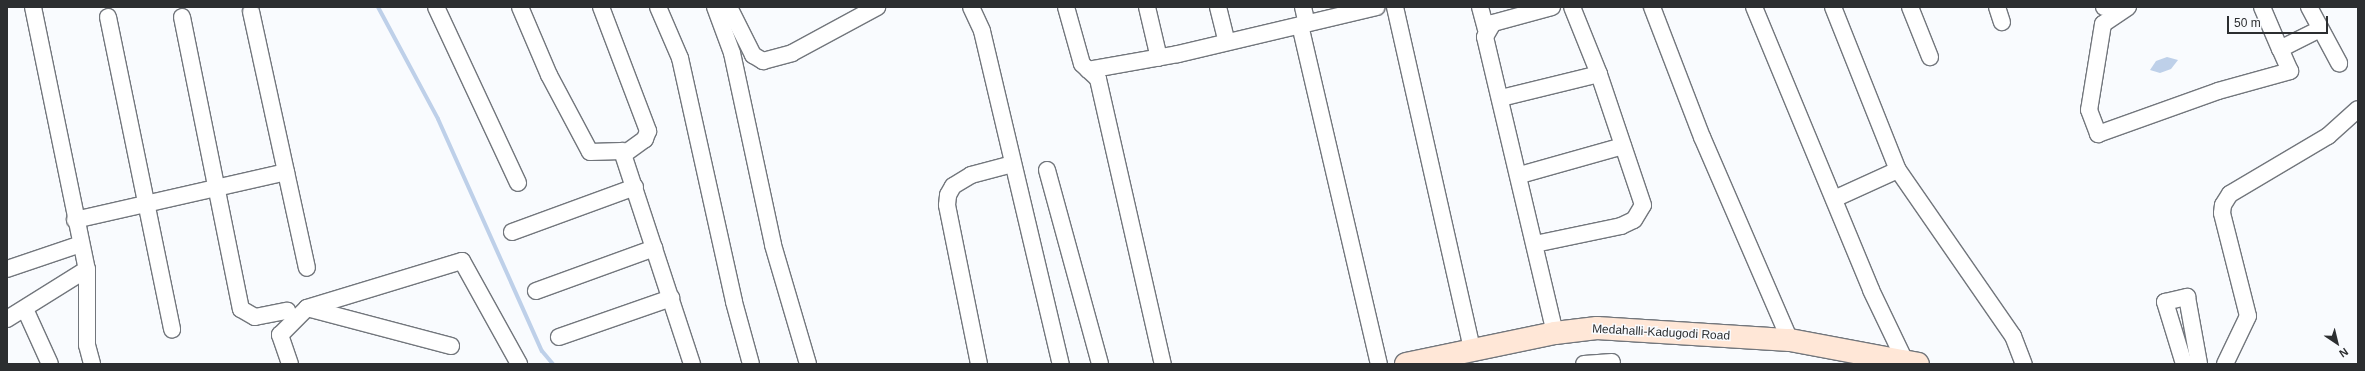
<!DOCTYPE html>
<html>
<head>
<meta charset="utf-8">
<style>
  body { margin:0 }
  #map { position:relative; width:2365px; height:371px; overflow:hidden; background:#f9fbfe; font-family:Helvetica,sans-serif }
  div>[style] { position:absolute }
  .water>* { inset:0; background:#bed0e9 }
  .stream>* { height:4px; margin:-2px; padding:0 2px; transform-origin:2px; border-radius:2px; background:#bed0e9 }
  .roads { filter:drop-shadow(1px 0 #72767c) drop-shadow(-1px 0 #72767c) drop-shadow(0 1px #72767c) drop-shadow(0 -1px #72767c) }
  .street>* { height:16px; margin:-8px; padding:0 8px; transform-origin:8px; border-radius:8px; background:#fff }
  .secondary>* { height:22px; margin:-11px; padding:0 11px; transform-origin:11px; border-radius:11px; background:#ffe7d7 }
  span { translate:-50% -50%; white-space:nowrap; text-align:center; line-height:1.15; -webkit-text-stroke:3px #f9fbfe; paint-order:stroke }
  .street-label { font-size:12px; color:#2c2e30 }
  .frame { position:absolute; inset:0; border:8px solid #2c2e30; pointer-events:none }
  .north { position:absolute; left:2317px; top:323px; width:40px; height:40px; -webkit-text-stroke:3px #f9fbfe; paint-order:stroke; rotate:145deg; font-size:11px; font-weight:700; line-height:16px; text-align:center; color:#2c2e30 }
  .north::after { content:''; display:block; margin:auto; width:14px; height:18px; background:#2c2e30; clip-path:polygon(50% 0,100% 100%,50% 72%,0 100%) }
  .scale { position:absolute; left:2227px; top:16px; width:101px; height:18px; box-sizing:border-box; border:2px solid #2c2e30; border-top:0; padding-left:5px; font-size:12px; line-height:14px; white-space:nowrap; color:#2c2e30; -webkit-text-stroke:3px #f9fbfe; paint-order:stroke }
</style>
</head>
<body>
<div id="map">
  <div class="water">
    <div style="clip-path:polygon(2167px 57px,2178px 60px,2171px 69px,2160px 73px,2150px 70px,2156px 61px)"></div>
  </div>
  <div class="stream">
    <div style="left:378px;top:7px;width:127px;rotate:61.8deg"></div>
    <div style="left:438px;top:119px;width:254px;rotate:65.9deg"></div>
    <div style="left:542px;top:351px;width:17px;rotate:50deg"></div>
  </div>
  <div class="roads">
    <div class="street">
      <div style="left:33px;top:7px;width:268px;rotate:78.4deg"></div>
      <div style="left:87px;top:269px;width:76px;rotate:90deg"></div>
      <div style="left:87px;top:345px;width:20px;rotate:75deg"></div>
      <div style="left:436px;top:7px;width:194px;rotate:65deg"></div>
      <div style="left:520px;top:7px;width:74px;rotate:66.9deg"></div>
      <div style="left:549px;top:75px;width:87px;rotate:62deg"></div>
      <div style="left:590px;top:152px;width:32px;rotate:-2deg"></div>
      <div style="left:622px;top:151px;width:224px;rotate:71.8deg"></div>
      <div style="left:601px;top:7px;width:133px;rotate:69.2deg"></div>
      <div style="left:648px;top:131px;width:9px;rotate:111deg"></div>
      <div style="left:645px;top:139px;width:26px;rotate:144deg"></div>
      <div style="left:658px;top:7px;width:56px;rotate:66.7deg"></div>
      <div style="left:680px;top:58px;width:250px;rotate:77.5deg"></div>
      <div style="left:734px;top:302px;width:64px;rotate:74.7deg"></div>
      <div style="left:715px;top:7px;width:49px;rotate:69.7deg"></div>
      <div style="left:732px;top:53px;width:196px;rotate:77.9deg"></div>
      <div style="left:773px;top:245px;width:124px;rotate:73.6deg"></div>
      <div style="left:729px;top:7px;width:54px;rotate:63.4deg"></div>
      <div style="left:753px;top:55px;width:12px;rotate:31deg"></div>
      <div style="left:763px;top:61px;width:30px;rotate:-15deg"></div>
      <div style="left:792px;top:53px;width:97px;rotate:-28.4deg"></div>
      <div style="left:971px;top:7px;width:26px;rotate:65deg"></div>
      <div style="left:982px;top:31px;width:342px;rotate:76.7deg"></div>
      <div style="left:1066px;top:7px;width:59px;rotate:74.3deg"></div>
      <div style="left:1082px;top:64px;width:22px;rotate:43deg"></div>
      <div style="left:1098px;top:79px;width:292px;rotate:77.2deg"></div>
      <div style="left:1147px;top:7px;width:52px;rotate:76.8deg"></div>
      <div style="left:1218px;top:7px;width:36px;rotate:76deg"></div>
      <div style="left:1303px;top:7px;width:17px;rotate:77deg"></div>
      <div style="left:1395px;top:7px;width:352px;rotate:77.3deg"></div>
      <div style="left:1480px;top:7px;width:23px;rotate:75deg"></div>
      <div style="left:1552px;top:7px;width:61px;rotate:164.8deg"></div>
      <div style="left:1493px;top:23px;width:16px;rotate:120deg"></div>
      <div style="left:1485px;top:37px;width:304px;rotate:76.7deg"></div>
      <div style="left:1652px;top:7px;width:139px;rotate:69deg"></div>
      <div style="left:1702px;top:137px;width:221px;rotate:66.6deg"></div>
      <div style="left:1754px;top:7px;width:306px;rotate:67.5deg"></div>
      <div style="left:1871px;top:290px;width:81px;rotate:64.4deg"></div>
      <div style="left:1833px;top:7px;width:175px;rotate:68.3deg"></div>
      <div style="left:1898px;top:170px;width:202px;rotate:55.3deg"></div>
      <div style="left:2013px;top:336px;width:30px;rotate:69deg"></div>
      <div style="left:1910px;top:7px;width:54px;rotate:68.2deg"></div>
      <div style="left:1997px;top:7px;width:16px;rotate:72deg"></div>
      <div style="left:2104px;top:7px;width:2px"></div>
      <div style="left:2128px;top:7px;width:30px;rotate:146deg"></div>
      <div style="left:2103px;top:24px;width:87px;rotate:99.2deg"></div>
      <div style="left:2089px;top:110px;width:26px;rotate:69deg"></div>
      <div style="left:2098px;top:134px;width:127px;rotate:-19.7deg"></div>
      <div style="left:2218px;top:91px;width:75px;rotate:-15.5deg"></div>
      <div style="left:2290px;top:71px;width:24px;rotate:-114deg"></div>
      <div style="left:2280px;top:49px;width:45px;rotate:-26.6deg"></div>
      <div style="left:2262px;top:7px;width:46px;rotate:66.8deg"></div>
      <div style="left:2309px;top:7px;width:64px;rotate:61.8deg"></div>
      <div style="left:108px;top:17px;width:319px;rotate:78.4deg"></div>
      <div style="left:182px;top:17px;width:298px;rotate:78.6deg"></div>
      <div style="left:241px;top:309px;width:16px;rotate:30deg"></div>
      <div style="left:255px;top:317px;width:33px;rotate:-11deg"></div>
      <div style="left:1300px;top:25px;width:348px;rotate:76.9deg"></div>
      <div style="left:1088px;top:70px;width:91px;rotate:-10.1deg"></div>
      <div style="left:1178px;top:54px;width:204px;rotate:-13.3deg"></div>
      <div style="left:1501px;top:98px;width:101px;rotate:-13.8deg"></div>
      <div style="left:1047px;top:170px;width:201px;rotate:74.7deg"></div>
      <div style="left:286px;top:172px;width:98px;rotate:77.7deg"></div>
      <div style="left:1520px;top:175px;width:107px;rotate:-15.7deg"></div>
      <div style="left:1834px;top:199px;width:70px;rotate:-24.4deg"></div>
      <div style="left:75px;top:220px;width:216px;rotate:-12.8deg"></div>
      <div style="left:286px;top:172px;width:164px;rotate:-102.3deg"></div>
      <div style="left:512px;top:232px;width:131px;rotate:-20.1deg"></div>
      <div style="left:1535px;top:244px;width:88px;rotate:-11.8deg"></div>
      <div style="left:1621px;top:226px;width:14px;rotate:-25deg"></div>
      <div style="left:1634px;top:220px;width:17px;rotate:-59deg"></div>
      <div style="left:1643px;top:205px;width:138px;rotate:-108.6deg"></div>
      <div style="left:1599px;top:74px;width:72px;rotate:-111.9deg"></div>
      <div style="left:7px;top:269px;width:78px;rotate:-18.7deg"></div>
      <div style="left:536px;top:291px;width:126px;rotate:-20deg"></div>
      <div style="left:307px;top:308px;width:149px;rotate:14.8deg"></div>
      <div style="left:25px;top:309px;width:60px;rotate:65.6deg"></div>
      <div style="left:7px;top:319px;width:94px;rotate:-32deg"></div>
      <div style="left:559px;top:337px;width:119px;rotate:-19.2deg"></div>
      <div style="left:290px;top:364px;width:31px;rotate:-109deg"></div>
      <div style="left:280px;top:335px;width:38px;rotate:-45deg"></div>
      <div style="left:307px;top:308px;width:162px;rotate:-16.9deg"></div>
      <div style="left:462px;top:261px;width:118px;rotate:61deg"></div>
      <div style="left:979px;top:364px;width:162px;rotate:-101.4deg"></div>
      <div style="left:947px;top:205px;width:10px;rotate:-84deg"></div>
      <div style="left:948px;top:195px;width:10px;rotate:-61deg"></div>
      <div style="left:953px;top:186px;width:21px;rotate:-31deg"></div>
      <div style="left:971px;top:175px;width:43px;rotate:-14.7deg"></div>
      <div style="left:1584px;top:364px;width:28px;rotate:-4deg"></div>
      <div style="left:2184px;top:364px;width:65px;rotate:-107deg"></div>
      <div style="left:2165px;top:302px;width:23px;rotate:-13deg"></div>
      <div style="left:2187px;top:297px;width:68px;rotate:79.8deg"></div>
      <div style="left:2225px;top:364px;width:53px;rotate:-64.4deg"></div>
      <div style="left:2248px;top:316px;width:106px;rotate:-104.2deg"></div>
      <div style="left:2222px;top:213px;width:8px;rotate:-83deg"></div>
      <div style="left:2223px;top:205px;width:13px;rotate:-58deg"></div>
      <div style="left:2230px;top:194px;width:114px;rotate:-30.6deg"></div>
      <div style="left:2328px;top:136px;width:40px;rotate:-42deg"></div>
    </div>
    <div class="secondary">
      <div style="left:1406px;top:364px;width:152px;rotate:-11.8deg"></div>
      <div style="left:1555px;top:333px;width:42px;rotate:-6.8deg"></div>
      <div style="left:1597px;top:328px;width:193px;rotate:3.6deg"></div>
      <div style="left:1790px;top:340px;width:130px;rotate:10.6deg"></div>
    </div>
  </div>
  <div class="street-label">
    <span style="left:1661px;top:333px;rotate:3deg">Medahalli-Kadugodi Road</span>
  </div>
  <div class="frame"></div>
  <div class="north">N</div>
  <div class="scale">50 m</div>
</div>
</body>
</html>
